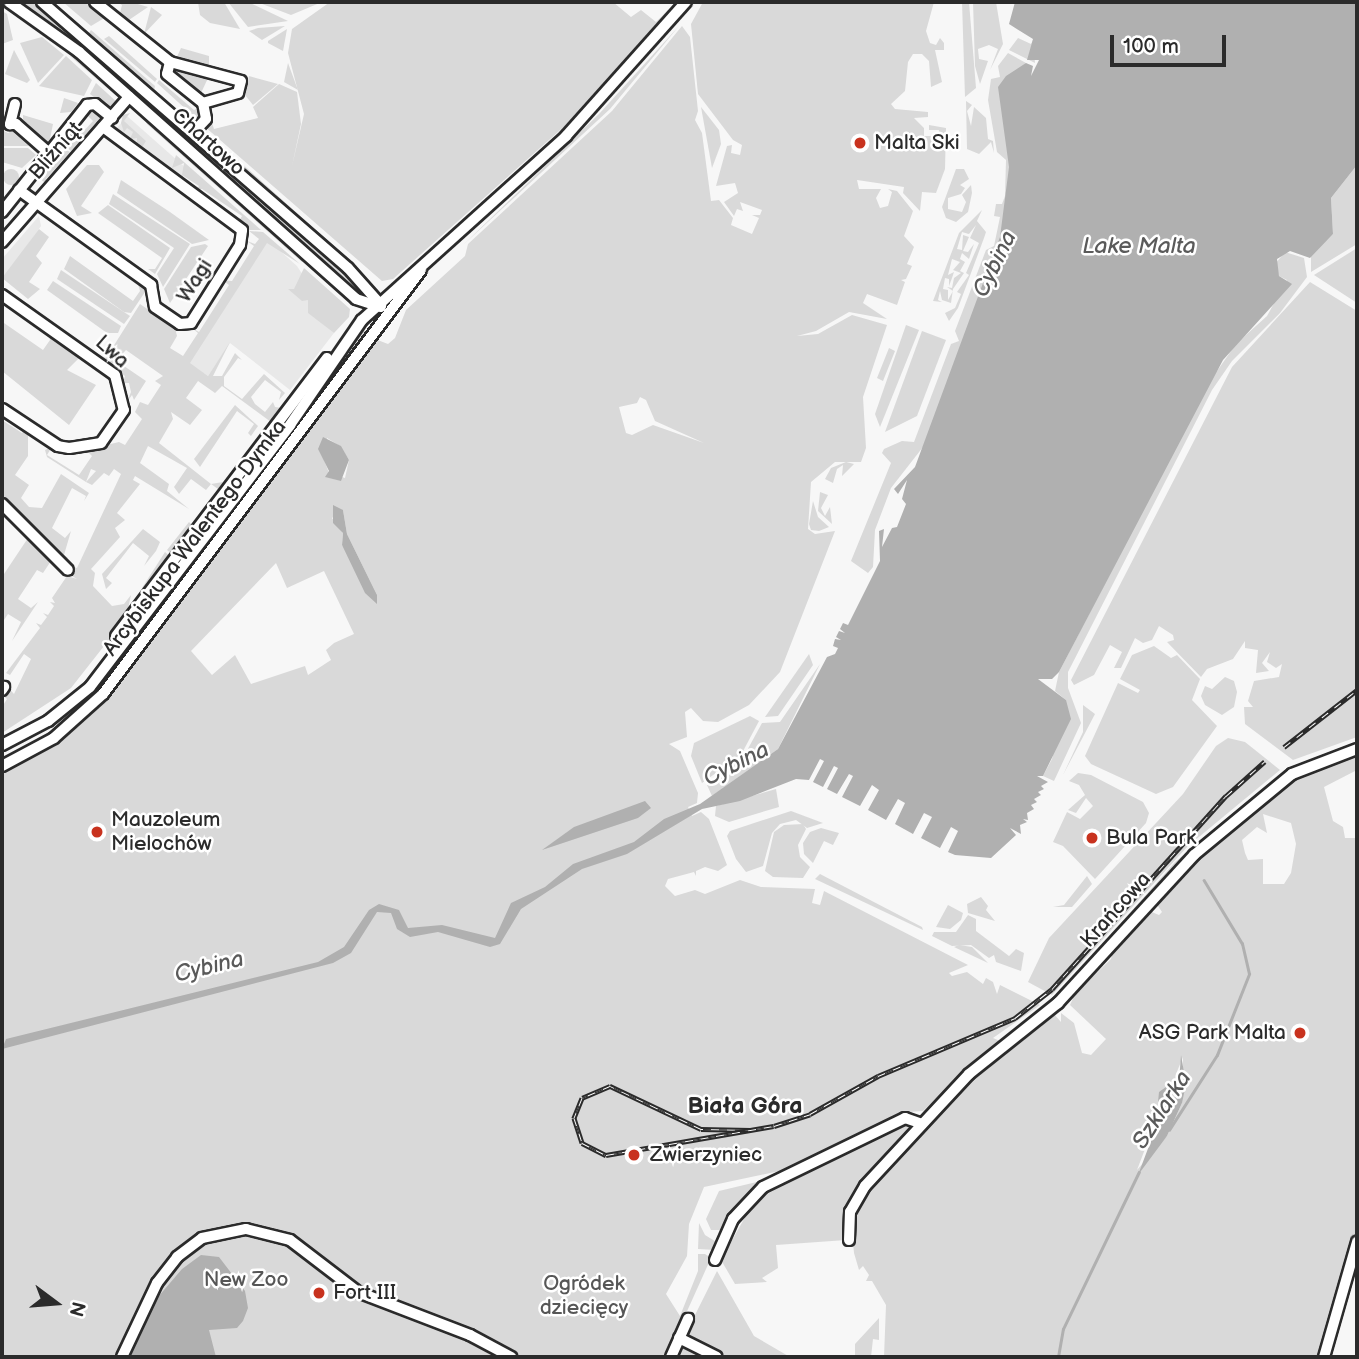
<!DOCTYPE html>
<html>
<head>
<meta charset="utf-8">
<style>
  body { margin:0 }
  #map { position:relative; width:1359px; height:1359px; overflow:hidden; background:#f7f7f7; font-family:"Balsamiq Sans",sans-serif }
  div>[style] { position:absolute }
  .built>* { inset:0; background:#e8e8e8 }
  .green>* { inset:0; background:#d9d9d9 }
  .round { border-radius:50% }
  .water>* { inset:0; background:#b0b0b0 }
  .stream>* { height:2.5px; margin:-1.25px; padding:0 1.25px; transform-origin:1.25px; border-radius:1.25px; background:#b0b0b0 }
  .roads { filter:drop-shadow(2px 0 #2b2b2b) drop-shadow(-2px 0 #2b2b2b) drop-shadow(0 2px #2b2b2b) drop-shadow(0 -2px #2b2b2b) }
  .minor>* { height:10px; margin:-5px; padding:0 5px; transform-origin:5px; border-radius:5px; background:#fff }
  .rail>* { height:5px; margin-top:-2.5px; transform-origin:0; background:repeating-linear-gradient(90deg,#fff 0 8px,#2b2b2b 0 16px); box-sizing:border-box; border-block:2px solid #2b2b2b }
  .dots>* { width:19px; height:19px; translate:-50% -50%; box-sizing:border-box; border:4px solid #fff; border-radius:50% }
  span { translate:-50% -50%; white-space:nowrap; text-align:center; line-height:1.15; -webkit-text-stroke:5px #fff; paint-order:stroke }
  .street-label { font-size:21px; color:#2b2b2b }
  .poi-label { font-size:21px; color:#2b2b2b }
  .left { translate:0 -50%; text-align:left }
  .right { translate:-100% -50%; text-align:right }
  .park-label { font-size:21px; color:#565656 }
  .water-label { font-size:23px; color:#5a5a5a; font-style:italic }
  .neighbourhood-label { font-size:23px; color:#2b2b2b; font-weight:700 }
  .frame { position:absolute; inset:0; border:4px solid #2b2b2b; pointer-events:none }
  .north { position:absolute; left:21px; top:1268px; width:70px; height:70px; -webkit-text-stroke:5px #fff; paint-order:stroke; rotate:106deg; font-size:19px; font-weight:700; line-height:28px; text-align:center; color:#2b2b2b }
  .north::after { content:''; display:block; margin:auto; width:24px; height:32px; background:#2b2b2b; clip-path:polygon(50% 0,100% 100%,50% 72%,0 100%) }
  .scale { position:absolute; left:1110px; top:35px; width:116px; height:32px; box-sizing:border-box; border:4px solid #2b2b2b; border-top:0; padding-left:9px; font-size:21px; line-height:24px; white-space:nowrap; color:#2b2b2b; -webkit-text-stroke:5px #fff; paint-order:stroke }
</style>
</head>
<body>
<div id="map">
  <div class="built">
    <div style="clip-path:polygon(127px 116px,187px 169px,182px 178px,117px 128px)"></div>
    <div style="clip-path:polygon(39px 216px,41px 226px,2px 281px,2px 259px)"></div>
    <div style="clip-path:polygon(268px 240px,297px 266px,321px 303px,311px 314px,334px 333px,290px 390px,230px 343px,208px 376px,189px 363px)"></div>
  </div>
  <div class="green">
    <div style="clip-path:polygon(17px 2px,35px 2px,59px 19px,148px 97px,143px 104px,65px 35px)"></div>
    <div style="clip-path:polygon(63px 2px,86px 2px,106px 17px,91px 26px)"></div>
    <div style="clip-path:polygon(117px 2px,131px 2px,148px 7px,126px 22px,115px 12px,120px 13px,122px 5px)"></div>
    <div style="clip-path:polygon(198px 2px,224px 2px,240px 29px,210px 23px,200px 15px)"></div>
    <div style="clip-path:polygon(228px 2px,248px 2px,288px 21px,248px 27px)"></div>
    <div style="clip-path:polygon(257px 2px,322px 2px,291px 15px)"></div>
    <div style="clip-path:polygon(330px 2px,613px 2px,631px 17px,641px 10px,656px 22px,676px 2px,567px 124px,393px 279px,382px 281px,204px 126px,212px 123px,214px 129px,258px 118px,253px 107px,279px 84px,297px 92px,301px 124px,292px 166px,304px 114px,288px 53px,292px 29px)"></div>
    <div style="clip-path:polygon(evenodd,703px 2px,934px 2px,926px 31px,930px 43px,936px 45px,940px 38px,944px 43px,944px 50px,935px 50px,942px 82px,931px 87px,929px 61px,922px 54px,913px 54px,908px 62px,905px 91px,891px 104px,895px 109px,928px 112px,928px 117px,914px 118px,924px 128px,924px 136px,938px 136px,939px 130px,929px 130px,929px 125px,946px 128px,945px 169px,936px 193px,922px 192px,920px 211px,903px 193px,904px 187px,857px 180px,859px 189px,881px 189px,876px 198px,880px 208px,888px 206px,892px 192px,888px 189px,897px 191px,913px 211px,904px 236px,914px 247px,907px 264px,912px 266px,906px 279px,901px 280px,905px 282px,897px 305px,867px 294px,863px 303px,887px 319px,849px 312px,816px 331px,797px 336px,818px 334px,852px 315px,887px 325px,863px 397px,866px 448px,861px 462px,835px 462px,811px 482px,808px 529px,815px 534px,835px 531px,780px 672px,749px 705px,718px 722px,703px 721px,691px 708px,685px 712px,687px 737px,669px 744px,680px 751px,698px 793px,697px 803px,688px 807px,692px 816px,701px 812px,709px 819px,727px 865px,718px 871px,705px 867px,696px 871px,696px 876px,694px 872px,668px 879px,665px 886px,675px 896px,695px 890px,705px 894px,740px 880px,761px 887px,815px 889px,812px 903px,820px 905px,824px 891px,968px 965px,949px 973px,952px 976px,967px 972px,983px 984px,986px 978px,993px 982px,997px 994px,1000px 985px,1040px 1005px,993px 1038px,1000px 1041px,923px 1111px,908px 1112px,789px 1169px,704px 1187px,689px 1224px,687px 1256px,666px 1294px,680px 1316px,698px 1271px,698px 1254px,705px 1254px,711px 1258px,684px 1318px,692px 1321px,717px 1271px,754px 1336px,790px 1357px,2px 1357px,2px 770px,64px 735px,100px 702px,375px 339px,388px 344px,395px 338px,406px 310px,465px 256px,468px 244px,612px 111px,682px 26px,690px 37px,698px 111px,695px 120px,702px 133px,711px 201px,719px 200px,733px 218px,731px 225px,752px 234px,759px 218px,752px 215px,760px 215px,762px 210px,740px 202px,743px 211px,737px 209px,734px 216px,724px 202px,738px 193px,735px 183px,716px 186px,727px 146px,732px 145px,731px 153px,740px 155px,742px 145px,733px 140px,698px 94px,691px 24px,703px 2px,640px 397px,646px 400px,655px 421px,704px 443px,653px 425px,632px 435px,626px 433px,619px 407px,637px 403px,640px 397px,703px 2px,327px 438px,340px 446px,349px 460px,345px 478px,329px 473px,324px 460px,327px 438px,703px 2px,343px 510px,347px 534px,377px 595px,342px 545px,343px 533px,332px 518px,343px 510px,703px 2px,276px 563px,287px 588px,324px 571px,354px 634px,334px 643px,326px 650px,331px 660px,308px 675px,305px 666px,251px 684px,235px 655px,212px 675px,191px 651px,276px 563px)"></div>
    <div style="clip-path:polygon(962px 2px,969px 2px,976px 88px,965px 97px)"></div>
    <div style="clip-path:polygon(973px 2px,996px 2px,1003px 44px,990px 70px,998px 49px,989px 45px,978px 49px,979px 59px,988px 61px,980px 84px,975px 66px)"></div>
    <div style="clip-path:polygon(151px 7px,162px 15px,144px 34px)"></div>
    <div style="clip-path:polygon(2px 11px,7px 14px,13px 40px,2px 44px)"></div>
    <div style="clip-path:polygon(285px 26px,262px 40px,249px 31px,258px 28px)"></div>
    <div style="clip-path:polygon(679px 26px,610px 109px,462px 246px,599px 114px)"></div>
    <div style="clip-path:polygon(287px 29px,283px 51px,268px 43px,268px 41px)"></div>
    <div style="clip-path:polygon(91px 30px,155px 86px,154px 91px,89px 33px)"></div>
    <div style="clip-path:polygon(109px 36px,157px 79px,155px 82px,104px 39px)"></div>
    <div style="clip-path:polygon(42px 37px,64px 55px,38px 83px,20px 43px)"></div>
    <div style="clip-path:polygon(1018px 38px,1031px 44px,1033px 40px,1035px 63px,1009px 50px)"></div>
    <div style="clip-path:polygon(181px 48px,209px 56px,209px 67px,176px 59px)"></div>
    <div style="clip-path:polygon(14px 50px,30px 80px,27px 83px,5px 74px)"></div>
    <div style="clip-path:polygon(73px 53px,118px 93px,121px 100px,70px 56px)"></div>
    <div style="clip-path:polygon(1008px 53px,1026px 63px,1004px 125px,1011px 153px,1007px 218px,995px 265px,923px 447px,891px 488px,875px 530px,873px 567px,868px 573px,851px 561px,891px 463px,882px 453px,884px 449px,902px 441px,914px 442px,951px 344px,959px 341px,955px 331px,986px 250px,994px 246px,1000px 217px,994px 216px,996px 204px,1002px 204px,1005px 196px,1006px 160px,997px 152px,988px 100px,991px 79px,1000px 77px,998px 66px)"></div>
    <div style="clip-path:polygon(66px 56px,92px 80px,84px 96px,39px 86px)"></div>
    <div style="clip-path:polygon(288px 63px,295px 82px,298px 90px,284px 82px)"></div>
    <div style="clip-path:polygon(177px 66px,180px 71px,209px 76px,201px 93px,180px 75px,176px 78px,172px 74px)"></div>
    <div style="clip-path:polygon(249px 76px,278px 84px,253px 105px,245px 95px)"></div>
    <div style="clip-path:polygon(159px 80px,194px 110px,200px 107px,199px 121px,157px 83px)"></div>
    <div style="clip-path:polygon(96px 83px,119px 104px,108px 108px,90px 94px)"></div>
    <div style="clip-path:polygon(64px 98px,78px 103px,71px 112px,60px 113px)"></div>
    <div style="clip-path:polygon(966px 101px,972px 105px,967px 111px,971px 126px,974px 107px,986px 118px,988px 139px,993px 141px,994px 153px,991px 142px,979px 154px,967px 149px)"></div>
    <div style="clip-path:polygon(155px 103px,367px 291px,364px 295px,273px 219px,149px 109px)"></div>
    <div style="clip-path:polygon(89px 106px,105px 116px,104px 121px,100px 118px,71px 151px,65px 146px,77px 130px,82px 133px,93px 121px,88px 116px)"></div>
    <div style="clip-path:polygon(701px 107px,719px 130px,721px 144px,712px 168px)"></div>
    <div style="clip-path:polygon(130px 113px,124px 121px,146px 141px,139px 152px,130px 146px,137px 145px,137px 138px,130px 139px,133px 132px,127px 128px,124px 132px,121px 123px,123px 115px)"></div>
    <div style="clip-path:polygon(23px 115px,53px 124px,50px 139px,45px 145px,46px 141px,27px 123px,23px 127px)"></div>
    <div style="clip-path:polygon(143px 115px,303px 257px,302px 262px,147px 124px)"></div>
    <div style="clip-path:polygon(17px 128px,14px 133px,29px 146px,2px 146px,2px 130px,8px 133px)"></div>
    <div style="clip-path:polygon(202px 128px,335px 247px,334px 248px,204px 135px)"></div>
    <div style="clip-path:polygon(2px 148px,28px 148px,36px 155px,22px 168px,2px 162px)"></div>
    <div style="clip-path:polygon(63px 148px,70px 152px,46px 179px,48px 185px,35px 175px,43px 174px)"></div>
    <div style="clip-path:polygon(176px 155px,261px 230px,248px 230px,239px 221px,242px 216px,202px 189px,196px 191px,199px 186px,182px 175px,184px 163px,172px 168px)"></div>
    <div style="clip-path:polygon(87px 165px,99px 165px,104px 172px,81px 206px,92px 213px,77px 216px,66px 189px)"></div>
    <div style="clip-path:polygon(1357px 165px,1357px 244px,1311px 272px,1311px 254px,1333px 234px,1331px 198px)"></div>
    <div class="round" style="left:3px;top:169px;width:16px;height:16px"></div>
    <div style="clip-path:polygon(956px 169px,964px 169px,969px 179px,960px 185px,965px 188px,961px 194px,948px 198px,948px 209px,962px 212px,966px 202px,962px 195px,971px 185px,972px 193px,968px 212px,956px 222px,946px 218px,942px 207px)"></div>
    <div style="clip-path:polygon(121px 180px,170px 212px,209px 240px,192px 244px,117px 193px)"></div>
    <div style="clip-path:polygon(113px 194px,190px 244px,163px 287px,157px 274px,174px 248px,109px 204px)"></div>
    <div style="clip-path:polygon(108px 205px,170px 248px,155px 274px,148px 269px,155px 269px,162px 258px,98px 213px)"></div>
    <div style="clip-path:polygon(evenodd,982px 210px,977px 221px,986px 232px,984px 238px,958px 308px,949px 321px,945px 313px,955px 308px,961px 294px,957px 292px,969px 275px,966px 273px,979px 243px,970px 238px,976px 225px,969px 234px,962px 232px,957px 249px,962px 250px,963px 235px,969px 237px,963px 251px,968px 252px,974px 244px,969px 259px,962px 253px,960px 259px,965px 262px,960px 271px,964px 273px,953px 289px,951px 303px,942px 300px,940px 291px,938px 300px,942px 302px,933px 301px,959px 233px,982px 210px,952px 259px,960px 262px,953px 270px,961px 273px,954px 278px,952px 288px,947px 287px,953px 291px,948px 300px,948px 290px,943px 289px,945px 278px,949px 279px,949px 286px,952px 278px,954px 272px,948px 275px,952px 259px)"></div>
    <div style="clip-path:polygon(39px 229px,49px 237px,36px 256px,42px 263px,29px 282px,40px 289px,28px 299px,2px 278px)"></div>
    <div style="clip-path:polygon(249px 231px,263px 232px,300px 264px,267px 243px,190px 363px,208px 376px,230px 342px,213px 376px,222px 376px,235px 353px,242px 360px,238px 358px,224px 377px,224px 386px,242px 399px,264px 374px,285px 393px,279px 400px,281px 392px,265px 380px,251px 397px,255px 404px,265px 412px,273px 402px,275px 407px,282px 408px,271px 422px,222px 386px,215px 393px,198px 381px,186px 398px,202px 410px,190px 425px,171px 412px,173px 419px,159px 443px,211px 484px,223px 482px,218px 489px,211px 484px,206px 490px,191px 479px,179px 494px,174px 487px,187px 468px,148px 446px,140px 463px,169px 484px,167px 491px,189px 509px,135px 476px,133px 480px,140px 484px,117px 513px,125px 520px,115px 528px,120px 537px,91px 569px,95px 573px,93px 586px,112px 606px,124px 604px,131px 595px,126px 618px,71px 688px,2px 733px,2px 707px,7px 699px,2px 695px,6px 689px,2px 681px,14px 694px,31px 659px,24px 654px,10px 675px,6px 673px,40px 628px,36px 623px,41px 625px,47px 617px,43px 613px,48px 615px,54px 606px,50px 602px,55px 603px,52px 598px,67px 576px,77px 579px,70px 575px,70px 566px,77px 568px,121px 474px,114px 469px,109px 476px,104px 473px,92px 485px,86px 482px,96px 471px,91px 469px,86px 482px,47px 457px,45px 450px,52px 447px,47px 455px,79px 475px,92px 456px,86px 450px,119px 442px,125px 445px,142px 419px,135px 412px,140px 402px,148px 405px,161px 385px,155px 381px,163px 376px,126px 350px,111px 366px,89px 351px,106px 358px,140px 304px,175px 328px,177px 336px,170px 348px,183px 356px,198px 333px,192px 328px,199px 332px,229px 285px,222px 280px,232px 281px,254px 246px,247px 241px,255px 244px,259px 239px)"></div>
    <div style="clip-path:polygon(205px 244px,208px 246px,170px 303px,164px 289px,191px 247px)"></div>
    <div style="clip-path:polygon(1357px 248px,1357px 303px,1314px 275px)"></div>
    <div style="clip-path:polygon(1285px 252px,1304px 258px,1307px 277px,1280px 313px,1232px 361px,1212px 390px,1068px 672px,1068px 688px,1081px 723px,1054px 781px,1043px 776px,1052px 759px,1066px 700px,1055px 691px,1059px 672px,1210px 381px,1236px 344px,1267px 316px,1287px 280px,1279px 276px,1275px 264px)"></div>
    <div style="clip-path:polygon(70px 256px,133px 301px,140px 291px,138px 284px,144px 286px,145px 292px,131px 313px,124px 312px,64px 269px)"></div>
    <div style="clip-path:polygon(304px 268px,350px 309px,349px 317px,334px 333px,308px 313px,308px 300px,302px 301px,288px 289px,294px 289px)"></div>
    <div style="clip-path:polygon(61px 270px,130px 316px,124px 324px,57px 279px)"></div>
    <div style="clip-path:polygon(53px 281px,121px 326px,118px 333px,107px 333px,47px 290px)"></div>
    <div style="clip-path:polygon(1310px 282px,1357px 311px,1357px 737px,1293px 760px,1245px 724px,1244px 707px,1253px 707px,1248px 701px,1254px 681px,1279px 677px,1282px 664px,1276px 668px,1267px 662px,1270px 652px,1262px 663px,1269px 671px,1256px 673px,1258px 650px,1245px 648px,1245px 641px,1233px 659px,1207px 669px,1201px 677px,1167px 642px,1174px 640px,1173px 635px,1159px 626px,1152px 640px,1143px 643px,1135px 638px,1121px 668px,1114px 668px,1122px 652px,1110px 645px,1094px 675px,1074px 685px,1071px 680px,1232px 367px)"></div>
    <div style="clip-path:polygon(4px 323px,43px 350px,50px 340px,48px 333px,81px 356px,67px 370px,96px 385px,69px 425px,2px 371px)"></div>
    <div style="clip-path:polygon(906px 325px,919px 330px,880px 427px,875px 414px)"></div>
    <div style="clip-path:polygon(361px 328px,367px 333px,97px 693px,54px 733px,2px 761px,52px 730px,93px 690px,303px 414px)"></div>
    <div style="clip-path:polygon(922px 331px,946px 340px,917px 416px,885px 432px)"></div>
    <div style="clip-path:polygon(889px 348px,895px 351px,883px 381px,877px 378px)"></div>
    <div style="clip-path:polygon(121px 364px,146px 381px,134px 400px,132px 395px,127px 402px,131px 392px,129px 383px,123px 383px,125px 376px,116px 369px)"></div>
    <div style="clip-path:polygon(235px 405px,258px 426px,251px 436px,248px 433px,254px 424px,237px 411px,200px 467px,194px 459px)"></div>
    <div style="clip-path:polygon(2px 420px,22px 433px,25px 429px,28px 432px,28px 456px,15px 475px,29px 485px,21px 498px,29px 507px,42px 508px,61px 474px,89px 493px,84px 501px,86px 496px,72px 488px,52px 528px,65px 538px,71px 531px,64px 555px,68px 558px,64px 560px,2px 497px)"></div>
    <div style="clip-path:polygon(846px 462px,854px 464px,842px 476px,843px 465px,837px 469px,833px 483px,825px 479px,831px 468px)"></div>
    <div style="clip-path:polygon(820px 492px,828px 495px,821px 508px,825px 516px,830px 507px,832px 524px,818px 511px)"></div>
    <div style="clip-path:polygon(813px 501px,818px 517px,829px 527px,819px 531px,811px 530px,809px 524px)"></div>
    <div style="clip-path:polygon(189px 522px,194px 527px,173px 555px,167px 550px)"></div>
    <div style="clip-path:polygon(143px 529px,160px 542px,156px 551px,144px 566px,149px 556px,133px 543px,106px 578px,112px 583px,106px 589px,102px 574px)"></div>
    <div style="clip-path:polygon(28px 538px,51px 561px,43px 573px,37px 570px,18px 599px,31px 608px,38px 602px,12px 641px,21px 622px,8px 614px,2px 623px,2px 577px)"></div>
    <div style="clip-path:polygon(165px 552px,171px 557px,147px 589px,142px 588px)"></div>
    <div style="clip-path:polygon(1154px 646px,1171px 658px,1177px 655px,1200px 679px,1192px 700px,1217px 726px,1173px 787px,1156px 794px,1091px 764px,1085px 756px,1118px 683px,1138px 693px,1140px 690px,1120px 679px,1132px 655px)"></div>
    <div style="clip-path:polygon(809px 654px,813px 665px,778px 716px,765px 717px)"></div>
    <div style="clip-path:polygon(820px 664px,778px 749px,712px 796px,707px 785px,744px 756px,762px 723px,780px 722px)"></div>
    <div style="clip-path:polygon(1225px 677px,1234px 681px,1237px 692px,1234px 707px,1222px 715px,1205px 705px,1201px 696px,1205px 686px,1212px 689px)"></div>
    <div style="clip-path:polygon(1083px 705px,1095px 714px,1063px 775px,1083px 732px)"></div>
    <div style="clip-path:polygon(750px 716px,759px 721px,741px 755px,702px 783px,691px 756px,694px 743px)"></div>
    <div style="clip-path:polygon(1228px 738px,1245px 742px,1280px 770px,1188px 846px,1052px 995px,1028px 982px,1049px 938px,1183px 794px,1216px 746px)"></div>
    <div style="clip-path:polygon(evenodd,1357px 753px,1357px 770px,1324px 787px,1333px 821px,1343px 827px,1345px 838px,1357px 838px,1357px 1233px,1320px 1357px,884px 1357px,886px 1305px,872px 1281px,866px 1281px,869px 1275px,863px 1266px,859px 1270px,854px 1253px,851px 1223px,858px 1199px,968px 1080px,1054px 1014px,1061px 1022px,1061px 1013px,1074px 1023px,1082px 1053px,1091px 1055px,1106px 1039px,1070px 1005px,1075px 994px,1111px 959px,1114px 947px,1147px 910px,1159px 915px,1162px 912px,1156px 903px,1186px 867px,1291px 779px,1357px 753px,1263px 814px,1291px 823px,1296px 844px,1291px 873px,1284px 884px,1263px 884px,1263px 859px,1248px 860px,1245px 853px,1242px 840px,1257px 827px,1267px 833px,1263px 814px,1357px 753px,1183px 1057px,1182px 1103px,1167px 1136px,1137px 1170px,1158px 1115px,1170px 1114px,1164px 1106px,1169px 1090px,1171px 1099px,1178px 1095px,1176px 1074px,1183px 1057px)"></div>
    <div style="clip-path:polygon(1284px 770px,1176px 863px,1065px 986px,1175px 862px)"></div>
    <div style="clip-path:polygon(1078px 773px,1091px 775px,1143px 802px,1149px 813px,1146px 823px,1095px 879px,1063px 846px,1053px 842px,1067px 812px,1080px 819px,1093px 806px,1086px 798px,1076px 813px,1068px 810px,1085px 795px,1079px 785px,1069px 781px)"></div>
    <div style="clip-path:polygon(776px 789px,779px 807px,729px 822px,715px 816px,716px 806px)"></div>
    <div style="clip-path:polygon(791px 811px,823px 823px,807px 828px,796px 820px,780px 824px,772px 833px,763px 866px,746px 872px,736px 859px,727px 836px,730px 831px)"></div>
    <div style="clip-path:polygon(784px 825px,803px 824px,806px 829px,798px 845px,800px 857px,810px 867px,803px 878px,773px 877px,765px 871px,774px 832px)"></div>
    <div style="clip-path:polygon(821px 828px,839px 833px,833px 845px,824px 841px,813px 863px,804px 854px,803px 843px,810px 832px)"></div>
    <div style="clip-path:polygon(820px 874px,922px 927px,923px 930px,815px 879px)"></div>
    <div style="clip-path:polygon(1087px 876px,1092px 884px,1072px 907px,1053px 907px,1064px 905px)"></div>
    <div style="clip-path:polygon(981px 897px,988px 906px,986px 910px,995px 921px,968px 913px,967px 904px)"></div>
    <div style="clip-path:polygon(948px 905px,963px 913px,961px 920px,950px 929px,936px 927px)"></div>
    <div style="clip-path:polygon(968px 915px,976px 919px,976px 931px,1009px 956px,1016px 949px,1024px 953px,1021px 971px,996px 962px,994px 955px,989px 958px,971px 945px,952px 946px,932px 936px,934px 932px,956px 932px)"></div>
    <div style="clip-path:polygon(959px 945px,972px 947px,988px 963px,954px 947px)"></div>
    <div style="clip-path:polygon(905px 1124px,912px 1128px,853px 1196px,846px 1240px,776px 1245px,778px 1268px,762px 1278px,767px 1282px,735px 1284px,721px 1260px,753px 1203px,769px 1190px)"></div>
    <div style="clip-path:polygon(765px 1180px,742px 1200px,722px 1230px,711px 1230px,706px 1219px,719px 1191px)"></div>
    <div style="clip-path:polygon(699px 1223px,705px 1235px,718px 1243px,715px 1250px,698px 1249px)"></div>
    <div style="clip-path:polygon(879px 1318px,879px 1340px,873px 1339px,871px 1357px,855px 1357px,855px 1344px)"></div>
  </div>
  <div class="water">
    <div style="clip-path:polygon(1015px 2px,1357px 2px,1357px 165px,1331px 198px,1333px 234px,1310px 258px,1290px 251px,1277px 259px,1279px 276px,1292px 284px,1223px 360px,1059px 672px,1052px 679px,1038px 679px,1066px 700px,1071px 719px,1043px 776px,1037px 776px,1048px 782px,1041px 786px,1044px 789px,1038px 792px,1041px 795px,1034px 799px,1037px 802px,1031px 805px,1034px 809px,1027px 813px,1028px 820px,1023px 819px,1027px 822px,1020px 825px,1021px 834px,1010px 828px,1016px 835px,991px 858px,955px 855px,948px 852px,958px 831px,951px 827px,940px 848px,921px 838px,932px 817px,924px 813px,913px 834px,895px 824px,905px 803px,898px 799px,886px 820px,868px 810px,879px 790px,872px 785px,860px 806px,842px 797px,853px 776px,849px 774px,837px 794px,827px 789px,838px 768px,834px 766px,823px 787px,813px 782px,824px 761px,820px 759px,809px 780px,796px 779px,740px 801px,702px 809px,627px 854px,582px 869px,521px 909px,500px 944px,490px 947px,438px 932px,410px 937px,397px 929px,391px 913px,377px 912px,351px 953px,333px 963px,2px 1049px,6px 1039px,318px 962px,344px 947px,369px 910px,379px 904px,399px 910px,408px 928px,442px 925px,495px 938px,511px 903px,545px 887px,573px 864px,634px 842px,664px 819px,700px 804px,778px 749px,827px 657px,835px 654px,838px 648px,833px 646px,835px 639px,841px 640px,836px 637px,839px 631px,845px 633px,840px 629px,843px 623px,848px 625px,880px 561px,879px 531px,884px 529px,882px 547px,892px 528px,897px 527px,906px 504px,902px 499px,907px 480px,898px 494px,894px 489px,915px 467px,1000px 237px,1009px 167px,998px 87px,1006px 76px,1026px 63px,1033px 66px,1031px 76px,1039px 60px,1027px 60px,1033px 39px,1009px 24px)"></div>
    <div style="clip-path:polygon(323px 437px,341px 446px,349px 460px,341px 481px,325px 477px,329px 471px,318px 449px)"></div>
    <div style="clip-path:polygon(333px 505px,343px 510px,347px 534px,377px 595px,377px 604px,365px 593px,342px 545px,343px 533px,333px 523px)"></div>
    <div style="clip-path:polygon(645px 801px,651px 808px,638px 818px,542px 850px,574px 827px)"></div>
    <div style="clip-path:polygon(1181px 1055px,1186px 1084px,1182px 1103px,1167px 1136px,1138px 1175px,1155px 1130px,1154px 1117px,1167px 1116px,1171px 1111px,1158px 1102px,1159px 1092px,1166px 1087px,1172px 1099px,1178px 1095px)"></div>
    <div style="clip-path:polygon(201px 1255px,219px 1257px,245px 1291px,248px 1308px,243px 1321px,237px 1328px,209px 1330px,216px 1357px,130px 1357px,158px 1297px,182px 1269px)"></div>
  </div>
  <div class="stream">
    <div style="left:1169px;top:1130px;width:89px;rotate:-57.4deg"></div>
    <div style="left:1217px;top:1055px;width:87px;rotate:-68.4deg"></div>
    <div style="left:1249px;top:974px;width:31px;rotate:-103deg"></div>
    <div style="left:1242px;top:944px;width:74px;rotate:-121.1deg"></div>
    <div style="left:1058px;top:1357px;width:28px;rotate:-80deg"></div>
    <div style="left:1063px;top:1329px;width:174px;rotate:-64.2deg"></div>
  </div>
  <div class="roads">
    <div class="minor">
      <div style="left:9px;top:2px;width:86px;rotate:35.5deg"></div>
      <div style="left:79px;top:52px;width:371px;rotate:41.7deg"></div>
      <div style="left:356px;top:299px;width:26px;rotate:18deg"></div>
      <div style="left:42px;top:2px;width:405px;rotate:41deg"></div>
      <div style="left:348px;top:268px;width:50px;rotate:48.3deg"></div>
      <div style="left:95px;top:2px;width:96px;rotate:38.7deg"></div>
      <div style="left:170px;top:62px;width:73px;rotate:15deg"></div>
      <div style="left:241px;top:81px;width:12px;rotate:104deg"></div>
      <div style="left:238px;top:93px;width:36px;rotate:164deg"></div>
      <div style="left:170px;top:62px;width:12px;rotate:104deg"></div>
      <div style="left:167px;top:74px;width:46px;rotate:38.9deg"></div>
      <div style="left:203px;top:103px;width:16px;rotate:79deg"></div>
      <div style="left:206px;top:119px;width:18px;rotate:133deg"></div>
      <div style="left:15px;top:104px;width:21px;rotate:104deg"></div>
      <div style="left:10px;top:124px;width:6px"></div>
      <div style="left:16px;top:124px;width:44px;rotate:41.3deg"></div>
      <div style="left:19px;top:190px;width:163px;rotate:35.7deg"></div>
      <div style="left:151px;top:285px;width:22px;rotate:80deg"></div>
      <div style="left:155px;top:307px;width:30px;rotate:34deg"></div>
      <div style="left:180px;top:324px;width:11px;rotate:-5deg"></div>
      <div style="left:191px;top:323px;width:92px;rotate:-57.9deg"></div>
      <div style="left:240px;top:245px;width:15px;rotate:-82deg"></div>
      <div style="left:242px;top:230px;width:173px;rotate:-143.5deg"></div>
      <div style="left:2px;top:212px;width:137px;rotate:-51.5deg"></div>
      <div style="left:87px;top:105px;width:8px;rotate:-7deg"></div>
      <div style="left:95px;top:104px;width:22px;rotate:39deg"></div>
      <div style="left:2px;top:242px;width:193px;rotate:-48.8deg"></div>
      <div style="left:2px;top:295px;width:138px;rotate:35.3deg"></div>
      <div style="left:115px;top:375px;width:36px;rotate:76deg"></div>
      <div style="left:124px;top:410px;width:40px;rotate:124.9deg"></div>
      <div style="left:101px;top:443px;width:32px;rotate:171deg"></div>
      <div style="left:69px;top:448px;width:11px;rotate:-170deg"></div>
      <div style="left:58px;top:446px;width:67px;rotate:-146.5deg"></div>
      <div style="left:2px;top:504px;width:93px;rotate:45deg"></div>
      <div style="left:116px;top:636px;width:349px;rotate:-52.8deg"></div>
      <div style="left:2px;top:690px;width:4px;rotate:-56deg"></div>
      <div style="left:2px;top:745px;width:52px;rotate:-27.6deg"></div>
      <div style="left:48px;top:721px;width:54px;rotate:-39deg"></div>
      <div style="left:90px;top:687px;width:330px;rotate:-52.6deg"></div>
      <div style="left:290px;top:425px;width:127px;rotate:-55.6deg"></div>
      <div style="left:362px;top:320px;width:275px;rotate:-42deg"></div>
      <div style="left:566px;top:136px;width:180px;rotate:-48.2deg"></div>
      <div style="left:2px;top:766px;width:59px;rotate:-28.3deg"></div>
      <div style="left:54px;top:738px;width:66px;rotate:-41.9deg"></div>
      <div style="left:103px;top:694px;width:530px;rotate:-53.13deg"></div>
      <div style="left:849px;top:1240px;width:28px;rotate:-88deg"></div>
      <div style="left:850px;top:1212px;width:30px;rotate:-60deg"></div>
      <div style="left:865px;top:1186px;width:153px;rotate:-47.1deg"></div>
      <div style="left:969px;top:1074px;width:114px;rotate:-38.6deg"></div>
      <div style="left:1058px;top:1003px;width:201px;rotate:-47.4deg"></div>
      <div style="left:1194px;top:855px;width:127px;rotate:-39.6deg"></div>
      <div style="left:1292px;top:774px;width:70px;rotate:-21deg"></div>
      <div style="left:715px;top:1260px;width:45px;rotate:-66.3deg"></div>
      <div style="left:733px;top:1219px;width:44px;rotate:-46.8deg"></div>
      <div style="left:763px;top:1187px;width:158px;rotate:-25.9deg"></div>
      <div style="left:905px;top:1118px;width:18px;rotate:19deg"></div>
      <div style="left:679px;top:1338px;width:42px;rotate:26.6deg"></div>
      <div style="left:122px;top:1357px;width:82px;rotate:-64.7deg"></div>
      <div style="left:157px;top:1283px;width:33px;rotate:-52deg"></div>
      <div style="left:177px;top:1257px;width:31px;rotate:-37deg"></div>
      <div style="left:202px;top:1238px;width:45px;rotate:-11.6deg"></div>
      <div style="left:246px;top:1229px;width:45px;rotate:14deg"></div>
      <div style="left:290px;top:1240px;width:86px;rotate:37.4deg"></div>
      <div style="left:358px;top:1292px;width:120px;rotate:21deg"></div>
      <div style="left:470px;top:1335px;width:47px;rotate:28.2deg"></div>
      <div style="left:671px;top:1357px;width:42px;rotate:-65.9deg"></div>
      <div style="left:1324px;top:1357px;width:120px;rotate:-74deg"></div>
    </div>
  </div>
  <div class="rail">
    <div style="left:1284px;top:747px;width:93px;rotate:-38deg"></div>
    <div style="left:751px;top:1130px;width:50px;rotate:-178.9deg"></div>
    <div style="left:701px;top:1129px;width:101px;rotate:-154.7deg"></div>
    <div style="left:610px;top:1086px;width:30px;rotate:157deg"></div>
    <div style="left:582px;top:1098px;width:22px;rotate:112deg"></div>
    <div style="left:574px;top:1118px;width:26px;rotate:72deg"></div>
    <div style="left:582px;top:1143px;width:27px;rotate:27deg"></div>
    <div style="left:606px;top:1155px;width:170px;rotate:-9.8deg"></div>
    <div style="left:774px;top:1126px;width:38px;rotate:-18deg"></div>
    <div style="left:810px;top:1114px;width:78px;rotate:-29.2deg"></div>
    <div style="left:878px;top:1076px;width:149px;rotate:-22.9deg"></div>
    <div style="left:1015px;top:1018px;width:47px;rotate:-38.1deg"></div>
    <div style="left:1052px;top:989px;width:260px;rotate:-48deg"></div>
    <div style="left:1226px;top:796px;width:52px;rotate:-41.9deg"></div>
  </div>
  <div class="dots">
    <div style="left:860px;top:143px;background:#c8321e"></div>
    <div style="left:97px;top:832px;background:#c8321e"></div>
    <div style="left:1092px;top:838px;background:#c8321e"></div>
    <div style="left:1300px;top:1033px;background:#c8321e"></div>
    <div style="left:634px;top:1155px;background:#c8321e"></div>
    <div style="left:319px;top:1293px;background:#c8321e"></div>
  </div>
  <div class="street-label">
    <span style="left:208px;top:142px;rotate:42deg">Chartowo</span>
    <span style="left:56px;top:151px;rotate:-49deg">Bliźniąt</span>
    <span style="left:195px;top:281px;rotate:-58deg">Wagi</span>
    <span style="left:112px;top:352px;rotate:42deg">Lwa</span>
    <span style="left:195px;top:538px;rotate:-53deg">Arcybiskupa Walentego Dymka</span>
    <span style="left:1116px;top:910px;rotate:-48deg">Krańcowa</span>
  </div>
  <div class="poi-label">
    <span class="left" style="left:874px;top:143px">Malta Ski</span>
    <span class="left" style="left:111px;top:832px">Mauzoleum<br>Mielochów</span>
    <span class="left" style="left:1106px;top:838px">Bula Park</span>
    <span class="right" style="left:1286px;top:1033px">ASG Park Malta</span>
    <span class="left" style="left:650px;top:1155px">Zwierzyniec</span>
    <span class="left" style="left:333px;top:1293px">Fort III</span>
  </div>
  <div class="park-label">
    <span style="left:246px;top:1280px">New Zoo</span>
    <span style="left:584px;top:1296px">Ogródek<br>dziecięcy</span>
  </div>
  <div class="water-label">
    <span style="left:1139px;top:246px">Lake Malta</span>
    <span style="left:995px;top:264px;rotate:-64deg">Cybina</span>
    <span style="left:736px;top:764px;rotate:-27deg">Cybina</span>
    <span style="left:209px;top:967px;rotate:-14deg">Cybina</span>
    <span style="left:1162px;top:1110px;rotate:-57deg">Szklarka</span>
  </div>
  <div class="neighbourhood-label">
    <span style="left:745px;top:1106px">Biała Góra</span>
  </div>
  <div class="frame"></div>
  <div class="north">N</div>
  <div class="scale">100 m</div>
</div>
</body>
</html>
